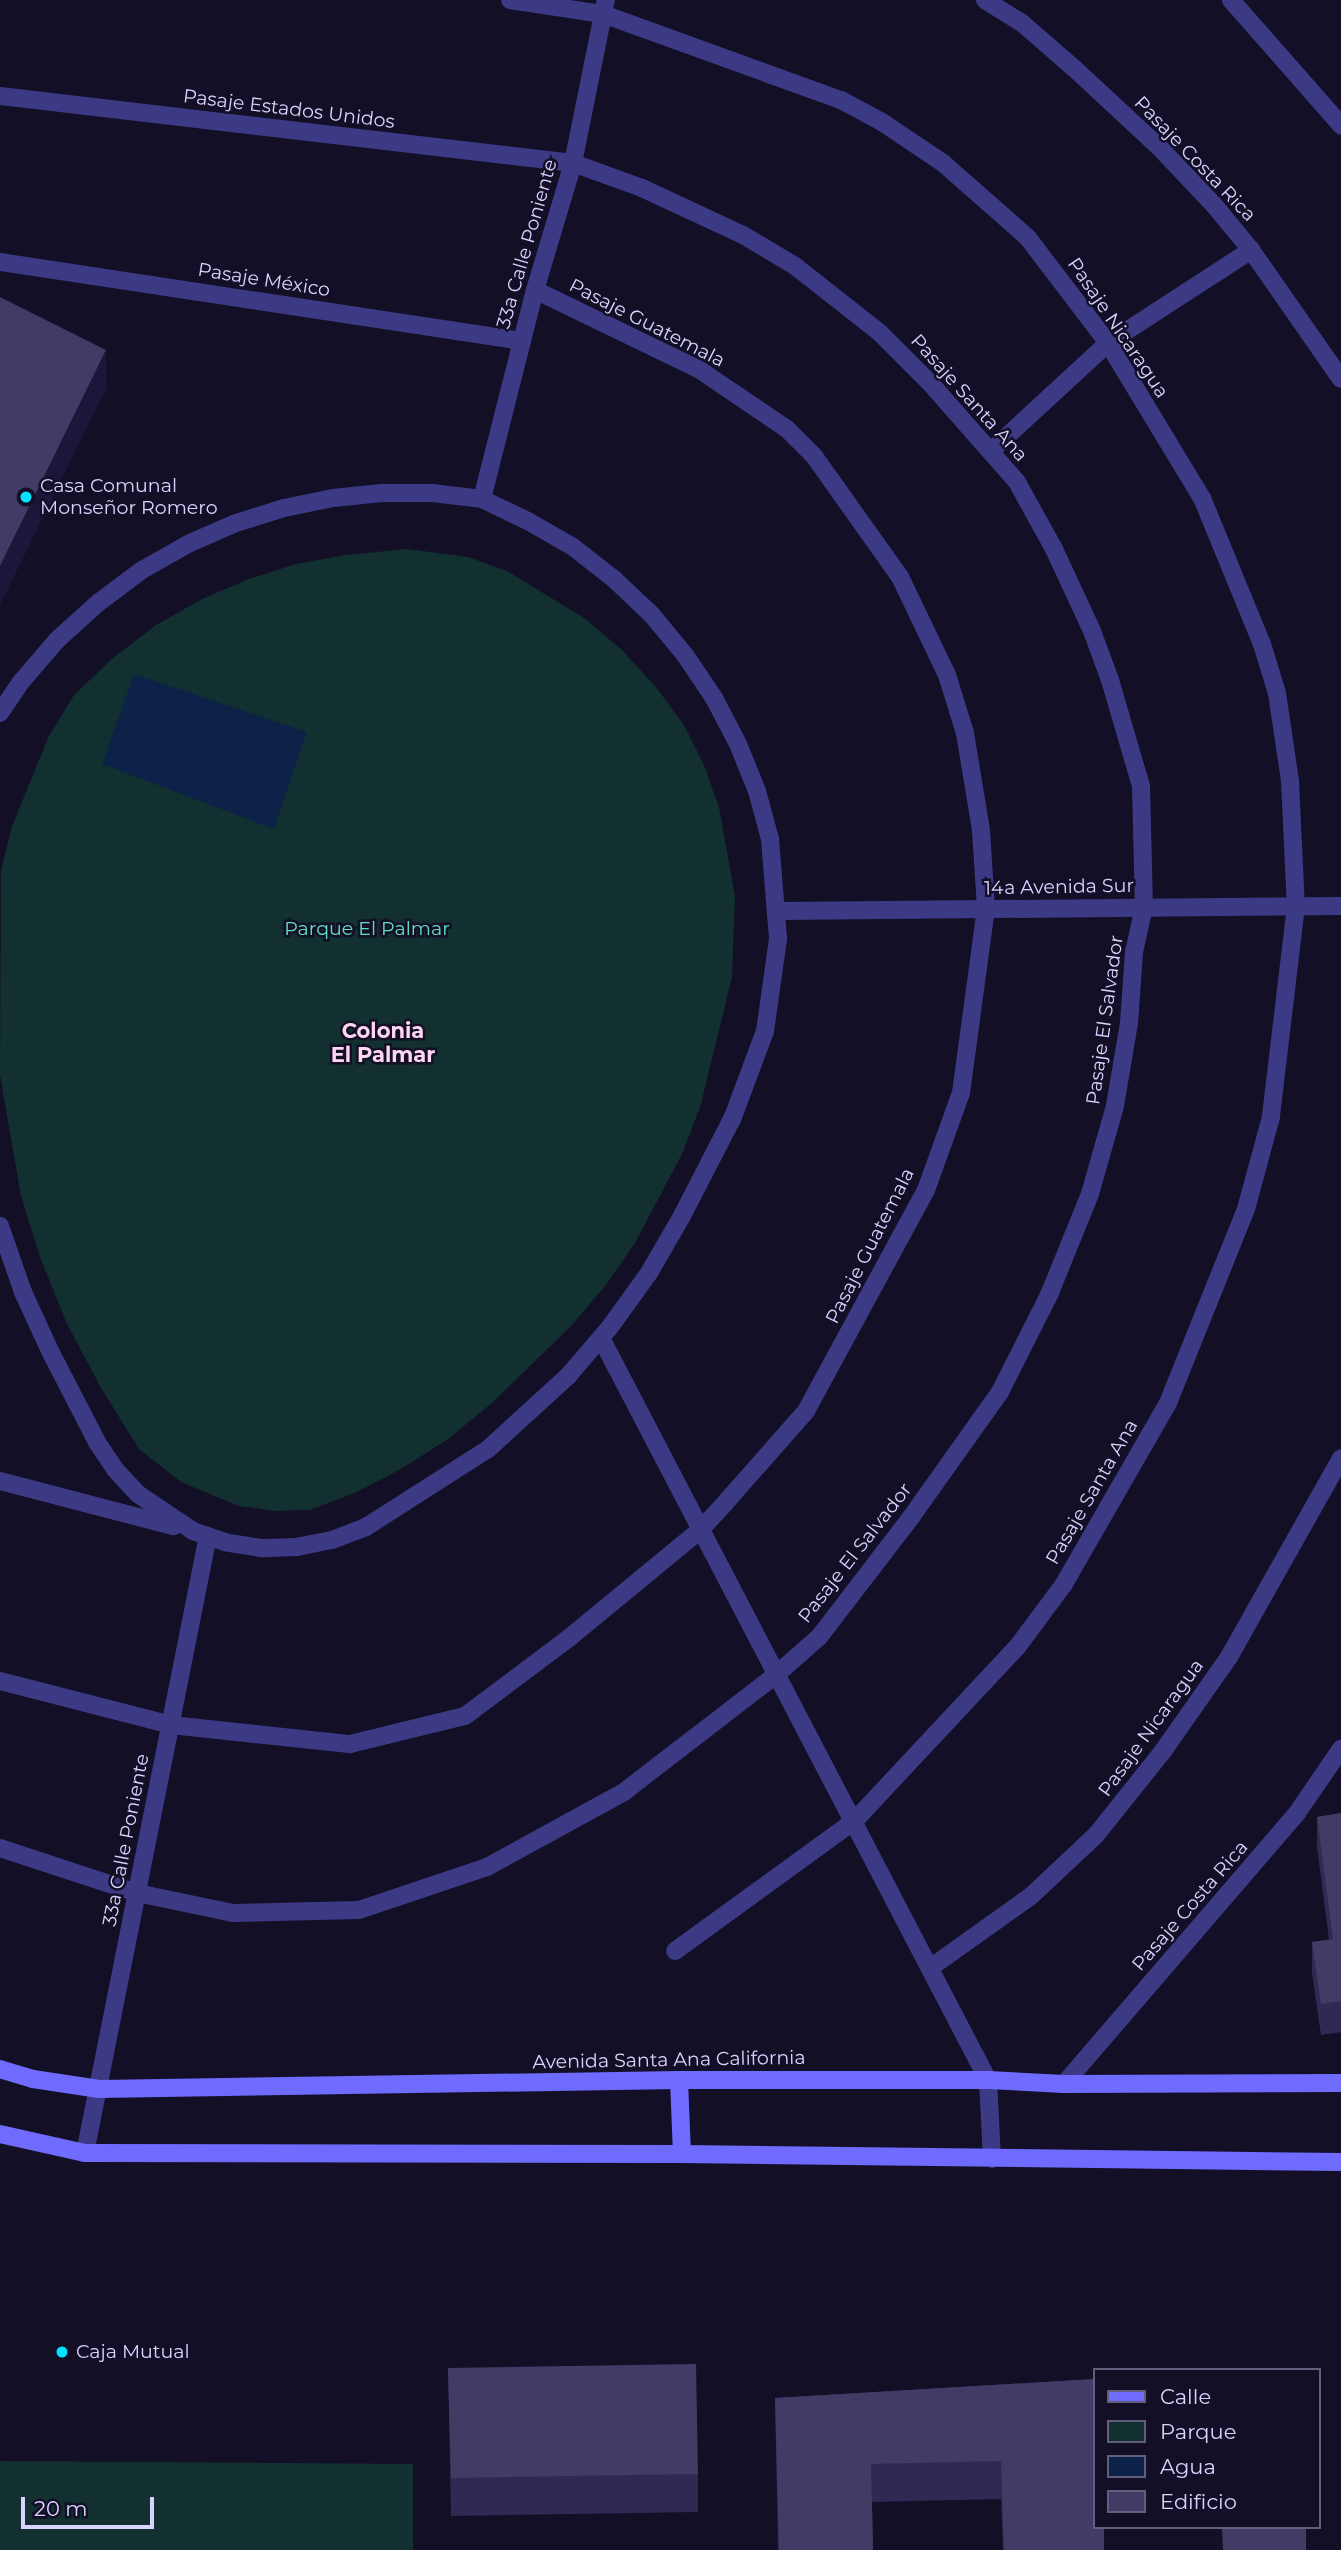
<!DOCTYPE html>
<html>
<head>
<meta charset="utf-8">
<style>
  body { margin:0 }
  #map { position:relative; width:1341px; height:2550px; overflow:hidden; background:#130f26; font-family:Montserrat,sans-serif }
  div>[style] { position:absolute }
  .green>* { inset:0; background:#12302f }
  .water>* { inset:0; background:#0c2248 }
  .street>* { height:18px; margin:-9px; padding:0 9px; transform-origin:9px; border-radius:9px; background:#3d3a85 }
  .secondary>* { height:18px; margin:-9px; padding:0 9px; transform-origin:9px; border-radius:9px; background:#6f6bff }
  .wall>* { inset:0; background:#312854 }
  .shaded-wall>* { inset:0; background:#1d163a }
  .building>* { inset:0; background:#433a66 }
  .dots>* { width:19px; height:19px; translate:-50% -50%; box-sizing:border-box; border:4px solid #130f26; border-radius:50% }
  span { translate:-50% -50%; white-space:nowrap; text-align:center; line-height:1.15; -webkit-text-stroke:5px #130f26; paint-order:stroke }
  .street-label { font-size:19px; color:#d9d4ff }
  .poi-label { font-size:19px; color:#d9d4ff }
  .left { translate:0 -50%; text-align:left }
  .park-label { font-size:19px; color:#5fe0c0 }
  .neighbourhood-label { font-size:21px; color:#ffd6f0; font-weight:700 }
  .legend { position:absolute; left:1093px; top:2368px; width:228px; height:161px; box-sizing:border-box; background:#130f26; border:2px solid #625e7d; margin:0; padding:9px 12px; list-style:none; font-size:21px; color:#d9d4ff }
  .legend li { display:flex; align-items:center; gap:14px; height:35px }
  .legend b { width:35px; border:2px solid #625e7d }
  .scale { position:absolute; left:21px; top:2497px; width:133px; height:32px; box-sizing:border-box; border:4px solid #d9d4ff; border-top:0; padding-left:9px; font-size:21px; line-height:24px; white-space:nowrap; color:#d9d4ff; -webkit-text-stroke:5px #130f26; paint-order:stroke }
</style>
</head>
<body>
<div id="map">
  <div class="green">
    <div style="clip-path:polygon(407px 549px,468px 557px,507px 571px,584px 618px,622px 650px,655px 686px,684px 725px,704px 765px,719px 807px,735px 896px,732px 977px,701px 1104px,683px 1152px,635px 1243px,605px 1286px,571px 1326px,492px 1403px,448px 1439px,401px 1469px,357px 1492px,310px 1510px,275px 1511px,239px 1506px,181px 1482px,139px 1449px,101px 1388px,67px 1324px,40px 1257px,21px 1196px,0 1075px,1px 871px,12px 826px,49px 736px,74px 695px,113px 658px,156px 625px,202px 599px,249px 579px,296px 564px,346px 555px)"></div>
    <div style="clip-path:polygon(0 2461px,413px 2464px,413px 2550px,0 2550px)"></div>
  </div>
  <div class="water">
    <div style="clip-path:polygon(134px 674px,307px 732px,274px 829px,102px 764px)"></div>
  </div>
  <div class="street">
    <div style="left:510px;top:0;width:94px;rotate:8.6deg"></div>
    <div style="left:603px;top:14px;width:253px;rotate:19.9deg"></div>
    <div style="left:841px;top:100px;width:47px;rotate:28.2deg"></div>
    <div style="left:882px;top:122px;width:73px;rotate:33.9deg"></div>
    <div style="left:943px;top:163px;width:113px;rotate:41.4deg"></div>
    <div style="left:1028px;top:238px;width:132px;rotate:52.7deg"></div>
    <div style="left:1108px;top:343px;width:181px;rotate:58.8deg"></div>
    <div style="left:1202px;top:498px;width:158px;rotate:67.7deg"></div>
    <div style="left:1262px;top:644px;width:51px;rotate:73deg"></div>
    <div style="left:1277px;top:693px;width:89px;rotate:81.6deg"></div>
    <div style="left:1290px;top:781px;width:125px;rotate:87.3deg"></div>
    <div style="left:1296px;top:906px;width:212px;rotate:96.8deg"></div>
    <div style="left:1271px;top:1117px;width:95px;rotate:105.2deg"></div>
    <div style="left:1246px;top:1209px;width:209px;rotate:111.9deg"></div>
    <div style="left:1168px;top:1403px;width:209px;rotate:119.9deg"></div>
    <div style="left:1064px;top:1584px;width:77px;rotate:126.6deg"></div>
    <div style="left:1018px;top:1646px;width:240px;rotate:133.1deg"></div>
    <div style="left:854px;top:1821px;width:221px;rotate:144deg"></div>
    <div style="left:985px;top:0;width:44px;rotate:31.9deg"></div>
    <div style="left:1022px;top:23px;width:72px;rotate:41deg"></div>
    <div style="left:1076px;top:70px;width:116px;rotate:42.9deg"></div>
    <div style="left:1161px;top:149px;width:77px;rotate:46.6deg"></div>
    <div style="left:1214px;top:205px;width:58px;rotate:50.6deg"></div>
    <div style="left:1251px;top:250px;width:157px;rotate:55.1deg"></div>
    <div style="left:1231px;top:0;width:167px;rotate:48.7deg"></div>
    <div style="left:0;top:96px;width:577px;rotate:6.67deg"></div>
    <div style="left:573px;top:163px;width:73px;rotate:19.9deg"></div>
    <div style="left:642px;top:188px;width:111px;rotate:25deg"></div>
    <div style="left:743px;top:235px;width:61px;rotate:30.8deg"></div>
    <div style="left:795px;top:266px;width:108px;rotate:38.2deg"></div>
    <div style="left:880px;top:333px;width:72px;rotate:45deg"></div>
    <div style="left:931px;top:384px;width:130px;rotate:48.7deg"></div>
    <div style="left:1017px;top:482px;width:77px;rotate:61.1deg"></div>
    <div style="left:1054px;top:549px;width:90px;rotate:65.1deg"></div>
    <div style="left:1092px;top:631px;width:52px;rotate:69.8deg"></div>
    <div style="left:1110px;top:680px;width:110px;rotate:73.7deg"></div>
    <div style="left:1141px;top:786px;width:121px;rotate:88.6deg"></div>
    <div style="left:1144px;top:907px;width:46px;rotate:102.5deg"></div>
    <div style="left:1134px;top:952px;width:71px;rotate:94deg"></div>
    <div style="left:1129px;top:1023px;width:84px;rotate:99.6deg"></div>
    <div style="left:1115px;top:1106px;width:91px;rotate:105.9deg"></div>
    <div style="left:1090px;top:1194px;width:109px;rotate:112.1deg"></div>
    <div style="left:1049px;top:1295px;width:109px;rotate:116.8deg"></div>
    <div style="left:1000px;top:1392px;width:152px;rotate:125.4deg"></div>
    <div style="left:912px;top:1516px;width:153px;rotate:127.5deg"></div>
    <div style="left:819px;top:1637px;width:56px;rotate:138.6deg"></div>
    <div style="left:777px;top:1674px;width:193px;rotate:142.4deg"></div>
    <div style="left:624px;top:1792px;width:156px;rotate:151.3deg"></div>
    <div style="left:487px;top:1867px;width:135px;rotate:161.4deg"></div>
    <div style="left:359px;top:1910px;width:126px;rotate:178.6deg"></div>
    <div style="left:233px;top:1913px;width:98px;rotate:-168.2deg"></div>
    <div style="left:137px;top:1893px;width:144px;rotate:-161.8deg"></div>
    <div style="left:0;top:262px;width:528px;rotate:8.61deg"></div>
    <div style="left:992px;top:450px;width:158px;rotate:-42.7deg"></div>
    <div style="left:1108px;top:343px;width:171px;rotate:-33deg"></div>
    <div style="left:482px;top:499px;width:216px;rotate:-75.8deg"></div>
    <div style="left:535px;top:290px;width:133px;rotate:-73.3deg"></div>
    <div style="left:573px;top:163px;width:166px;rotate:-78.6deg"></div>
    <div style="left:0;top:713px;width:37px;rotate:-56deg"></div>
    <div style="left:21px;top:682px;width:55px;rotate:-49.4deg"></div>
    <div style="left:57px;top:640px;width:55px;rotate:-42.1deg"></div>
    <div style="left:98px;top:603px;width:55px;rotate:-36.9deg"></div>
    <div style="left:142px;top:570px;width:55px;rotate:-29.4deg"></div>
    <div style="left:190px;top:543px;width:50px;rotate:-23.5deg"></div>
    <div style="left:236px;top:523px;width:50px;rotate:-17.4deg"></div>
    <div style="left:284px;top:508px;width:50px;rotate:-11.5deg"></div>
    <div style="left:333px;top:498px;width:49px;rotate:-5.8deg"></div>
    <div style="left:382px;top:493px;width:50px"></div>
    <div style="left:432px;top:493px;width:50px;rotate:6.8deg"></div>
    <div style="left:482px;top:499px;width:51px;rotate:25.6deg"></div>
    <div style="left:528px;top:521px;width:52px;rotate:30deg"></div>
    <div style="left:573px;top:547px;width:52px;rotate:38deg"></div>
    <div style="left:614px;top:579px;width:52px;rotate:43.5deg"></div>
    <div style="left:652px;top:615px;width:52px;rotate:50.5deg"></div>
    <div style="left:685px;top:655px;width:52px;rotate:56deg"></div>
    <div style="left:714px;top:698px;width:52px;rotate:62.4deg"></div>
    <div style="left:738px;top:744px;width:51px;rotate:68deg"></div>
    <div style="left:757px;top:791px;width:50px;rotate:74.8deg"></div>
    <div style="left:770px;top:839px;width:100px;rotate:85.4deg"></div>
    <div style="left:778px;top:939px;width:93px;rotate:98deg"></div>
    <div style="left:765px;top:1031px;width:92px;rotate:110.4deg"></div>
    <div style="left:733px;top:1117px;width:111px;rotate:117.3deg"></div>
    <div style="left:682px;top:1216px;width:66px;rotate:120.1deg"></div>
    <div style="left:649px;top:1273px;width:67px;rotate:125.8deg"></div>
    <div style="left:610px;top:1327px;width:65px;rotate:130.6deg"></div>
    <div style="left:568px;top:1376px;width:108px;rotate:137.6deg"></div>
    <div style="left:488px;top:1449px;width:145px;rotate:147.4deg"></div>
    <div style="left:366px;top:1527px;width:36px;rotate:159deg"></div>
    <div style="left:332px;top:1540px;width:36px;rotate:169deg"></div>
    <div style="left:297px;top:1547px;width:36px;rotate:178deg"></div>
    <div style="left:261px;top:1548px;width:36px;rotate:-171deg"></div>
    <div style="left:225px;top:1542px;width:34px;rotate:-161deg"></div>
    <div style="left:193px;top:1531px;width:66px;rotate:-146.1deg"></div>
    <div style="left:138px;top:1494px;width:34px;rotate:-133deg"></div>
    <div style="left:115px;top:1469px;width:32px;rotate:-124deg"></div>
    <div style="left:97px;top:1442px;width:100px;rotate:-117.3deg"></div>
    <div style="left:51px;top:1353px;width:67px;rotate:-114.7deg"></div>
    <div style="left:23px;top:1292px;width:70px;rotate:-109.2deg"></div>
    <div style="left:778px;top:911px;width:563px;rotate:-0.51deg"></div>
    <div style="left:601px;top:1338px;width:837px;rotate:62.46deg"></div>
    <div style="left:988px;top:2080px;width:79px;rotate:87.1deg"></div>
    <div style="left:0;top:1481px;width:179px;rotate:14.6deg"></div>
    <div style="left:0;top:1681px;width:177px;rotate:14.4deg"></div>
    <div style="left:171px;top:1725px;width:180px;rotate:6.1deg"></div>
    <div style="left:350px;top:1744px;width:118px;rotate:-13.7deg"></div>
    <div style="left:465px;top:1716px;width:130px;rotate:-36.9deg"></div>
    <div style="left:569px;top:1638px;width:171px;rotate:-39.5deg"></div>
    <div style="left:701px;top:1529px;width:35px;rotate:-47deg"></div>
    <div style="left:725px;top:1503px;width:123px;rotate:-48.6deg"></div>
    <div style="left:806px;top:1411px;width:251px;rotate:-61.5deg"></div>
    <div style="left:926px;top:1190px;width:103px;rotate:-70.2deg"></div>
    <div style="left:961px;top:1093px;width:187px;rotate:-82.3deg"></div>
    <div style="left:986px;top:908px;width:78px;rotate:-93.7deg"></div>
    <div style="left:981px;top:830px;width:98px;rotate:-99.4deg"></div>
    <div style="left:965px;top:733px;width:61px;rotate:-107.2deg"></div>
    <div style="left:947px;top:675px;width:109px;rotate:-115.6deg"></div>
    <div style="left:900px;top:577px;width:148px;rotate:-125.4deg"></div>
    <div style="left:814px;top:456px;width:38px;rotate:-135deg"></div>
    <div style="left:787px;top:429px;width:105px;rotate:-145.9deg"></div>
    <div style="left:700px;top:370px;width:183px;rotate:-154.1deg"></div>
    <div style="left:930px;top:1968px;width:124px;rotate:-35.5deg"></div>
    <div style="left:1031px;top:1896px;width:89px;rotate:-43.2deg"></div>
    <div style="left:1096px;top:1835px;width:107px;rotate:-51.4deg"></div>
    <div style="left:1163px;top:1751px;width:115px;rotate:-54.9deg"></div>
    <div style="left:1229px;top:1657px;width:228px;rotate:-60.6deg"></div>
    <div style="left:1064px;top:2084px;width:357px;rotate:-49.3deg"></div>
    <div style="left:1297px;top:1813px;width:78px;rotate:-55.5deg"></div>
    <div style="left:85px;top:2153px;width:629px;rotate:-78.73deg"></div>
  </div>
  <div class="secondary">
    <div style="left:0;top:2069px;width:34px;rotate:17deg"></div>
    <div style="left:33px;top:2079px;width:67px;rotate:8.6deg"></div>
    <div style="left:99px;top:2089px;width:580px;rotate:-0.89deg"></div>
    <div style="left:679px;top:2080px;width:309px"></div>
    <div style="left:988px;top:2080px;width:76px;rotate:3deg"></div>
    <div style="left:1064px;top:2084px;width:277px;rotate:-0.2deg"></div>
    <div style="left:679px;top:2080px;width:74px;rotate:87.7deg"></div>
    <div style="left:0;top:2134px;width:87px;rotate:12.6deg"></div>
    <div style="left:85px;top:2153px;width:597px;rotate:0.1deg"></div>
    <div style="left:682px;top:2154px;width:659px;rotate:0.7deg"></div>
  </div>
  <div class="wall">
    <div style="clip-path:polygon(1341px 1813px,1341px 2032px,1321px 2035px,1312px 1973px,1312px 1942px,1329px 1940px,1317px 1847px,1317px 1817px)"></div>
    <div style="clip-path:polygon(448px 2368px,698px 2474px,698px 2512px,451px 2516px)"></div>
    <div style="clip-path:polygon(1094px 2379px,1104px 2550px,1003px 2550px,1001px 2499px,872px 2502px,873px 2550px,778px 2550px,775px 2398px)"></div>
  </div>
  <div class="shaded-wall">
    <div style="clip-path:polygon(106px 350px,106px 389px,0 605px,0 566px)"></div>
  </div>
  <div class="building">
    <div style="clip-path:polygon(0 297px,106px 350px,0 566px)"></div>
    <div style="clip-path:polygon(1341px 1813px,1341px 2001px,1321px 2004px,1312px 1942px,1333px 1939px,1317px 1817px)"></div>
    <div style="clip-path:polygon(696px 2364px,698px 2474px,451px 2478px,448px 2368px)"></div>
    <div style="clip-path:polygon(1094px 2379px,1094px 2527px,1104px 2527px,1104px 2550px,1004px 2550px,1001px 2461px,871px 2464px,873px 2550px,779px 2550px,775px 2398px)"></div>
    <div style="clip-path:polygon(1222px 2527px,1306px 2527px,1306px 2550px,1223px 2550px)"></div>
  </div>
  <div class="dots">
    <div style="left:26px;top:497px;background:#00e5ff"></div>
    <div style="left:62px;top:2352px;background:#00e5ff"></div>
  </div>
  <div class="street-label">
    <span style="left:289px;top:109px;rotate:7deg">Pasaje Estados Unidos</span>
    <span style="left:1195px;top:159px;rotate:46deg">Pasaje Costa Rica</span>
    <span style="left:527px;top:244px;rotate:-74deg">33a Calle Poniente</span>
    <span style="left:264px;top:280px;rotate:9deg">Pasaje México</span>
    <span style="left:647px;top:323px;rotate:27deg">Pasaje Guatemala</span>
    <span style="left:1118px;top:328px;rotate:56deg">Pasaje Nicaragua</span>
    <span style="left:969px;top:398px;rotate:48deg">Pasaje Santa Ana</span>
    <span style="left:1059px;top:887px;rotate:-1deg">14a Avenida Sur</span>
    <span style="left:1105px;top:1020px;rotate:-82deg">Pasaje El Salvador</span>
    <span style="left:870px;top:1246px;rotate:-63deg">Pasaje Guatemala</span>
    <span style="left:1092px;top:1492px;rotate:-60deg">Pasaje Santa Ana</span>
    <span style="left:855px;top:1553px;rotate:-52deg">Pasaje El Salvador</span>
    <span style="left:1151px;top:1728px;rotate:-54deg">Pasaje Nicaragua</span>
    <span style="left:126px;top:1840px;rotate:-79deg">33a Calle Poniente</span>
    <span style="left:1190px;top:1906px;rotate:-49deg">Pasaje Costa Rica</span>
    <span style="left:669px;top:2060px;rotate:-1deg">Avenida Santa Ana California</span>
  </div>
  <div class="poi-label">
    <span class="left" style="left:40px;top:497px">Casa Comunal<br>Monseñor Romero</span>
    <span class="left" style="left:76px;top:2352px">Caja Mutual</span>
  </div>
  <div class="park-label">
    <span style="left:367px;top:929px">Parque El Palmar</span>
  </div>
  <div class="neighbourhood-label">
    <span style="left:383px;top:1043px">Colonia<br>El Palmar</span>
  </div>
  <ul class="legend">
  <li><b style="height:9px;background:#6f6bff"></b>Calle</li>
  <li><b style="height:19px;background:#12302f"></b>Parque</li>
  <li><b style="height:19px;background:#0c2248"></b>Agua</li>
  <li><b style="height:19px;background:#433a66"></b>Edificio</li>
  </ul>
  <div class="scale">20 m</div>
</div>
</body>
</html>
